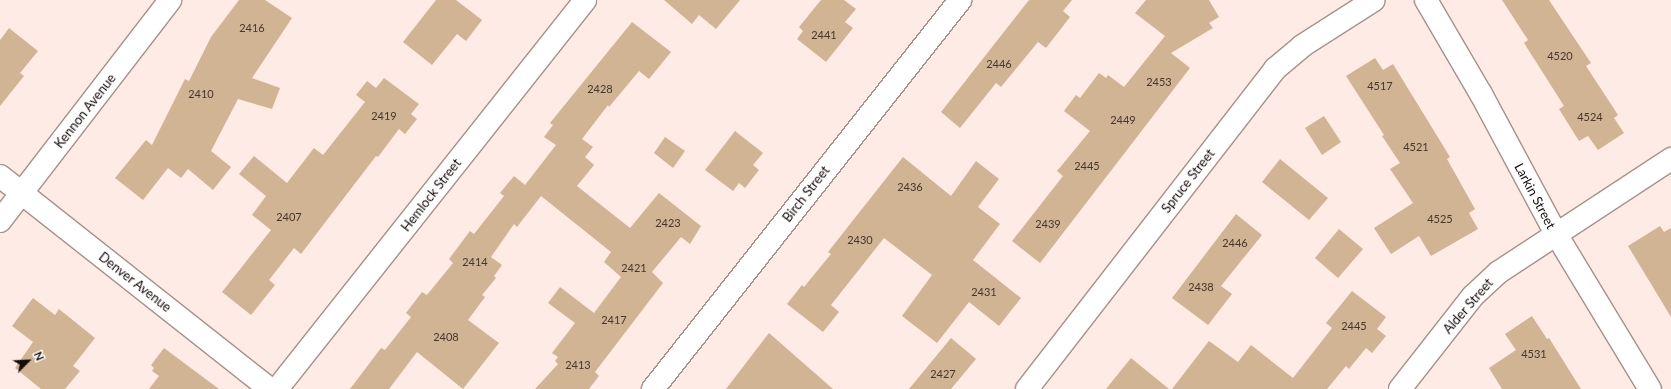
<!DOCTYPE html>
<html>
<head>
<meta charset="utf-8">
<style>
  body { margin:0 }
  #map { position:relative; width:1671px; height:389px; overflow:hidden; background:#feebe5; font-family:Lato,sans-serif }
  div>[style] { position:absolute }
  .building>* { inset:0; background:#d0b493 }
  .roads { filter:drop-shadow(1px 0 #a7918a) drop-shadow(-1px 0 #a7918a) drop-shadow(0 1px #a7918a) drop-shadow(0 -1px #a7918a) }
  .minor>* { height:22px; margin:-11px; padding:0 11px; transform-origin:11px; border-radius:11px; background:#fff }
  span { translate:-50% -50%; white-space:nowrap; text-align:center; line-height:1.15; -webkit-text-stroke:3px #fdfdfd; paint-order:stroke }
  .number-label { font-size:11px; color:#44372d }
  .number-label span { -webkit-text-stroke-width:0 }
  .street-label { font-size:13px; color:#150d0b }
  .north { position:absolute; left:8px; top:341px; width:40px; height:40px; -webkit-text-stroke:3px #fdfdfd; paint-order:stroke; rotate:66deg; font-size:11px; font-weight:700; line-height:16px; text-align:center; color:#150d0b }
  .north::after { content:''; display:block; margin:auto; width:14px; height:18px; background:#150d0b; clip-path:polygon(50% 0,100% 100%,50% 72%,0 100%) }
</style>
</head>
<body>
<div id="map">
  <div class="building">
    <div style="clip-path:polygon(239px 0,265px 0,292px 18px,252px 78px,280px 88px,272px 109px,238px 99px,211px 151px,231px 167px,213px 190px,188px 169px,181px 178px,168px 168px,143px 200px,115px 178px,146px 140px,152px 145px,185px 79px,189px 81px,211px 37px)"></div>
    <div style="clip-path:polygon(436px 0,456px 0,482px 20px,466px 41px,457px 34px,432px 65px,403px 42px)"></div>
    <div style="clip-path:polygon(664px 0,740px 0,716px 29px,699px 15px,692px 24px)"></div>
    <div style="clip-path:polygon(821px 0,844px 0,856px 9px,845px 22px,853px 28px,826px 62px,797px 39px,803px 31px,799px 27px)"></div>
    <div style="clip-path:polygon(1029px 0,1072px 0,1063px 11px,1070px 17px,1046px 48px,1038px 42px,1001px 87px,996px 83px,960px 128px,941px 112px)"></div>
    <div style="clip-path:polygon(1146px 0,1209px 0,1219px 17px,1209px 23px,1213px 28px,1171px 53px,1190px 68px,1040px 263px,1012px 241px,1063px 176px,1057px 171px,1090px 131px,1064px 111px,1076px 95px,1080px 98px,1099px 73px,1106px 78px,1108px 75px,1124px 87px,1165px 36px,1135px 13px)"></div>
    <div style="clip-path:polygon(1502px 0,1549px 0,1591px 63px,1586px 66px,1618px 115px,1614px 118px,1624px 133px,1598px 150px,1588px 136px,1579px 141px,1559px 109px,1564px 106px,1524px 43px,1528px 40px)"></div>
    <div style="clip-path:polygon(632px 22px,671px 52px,649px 79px,639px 71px,609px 107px,608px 105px,582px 139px,593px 147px,585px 157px,594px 165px,577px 186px,630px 228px,659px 193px,701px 226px,690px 244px,681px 237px,652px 272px,663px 283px,595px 372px,599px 376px,589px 389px,535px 389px,558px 364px,555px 361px,558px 357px,552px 353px,575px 323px,548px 303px,560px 287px,594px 313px,621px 277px,604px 262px,611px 252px,541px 196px,517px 227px,514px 224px,491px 257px,502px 265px,494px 276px,496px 278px,482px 295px,485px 297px,468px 320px,499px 343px,463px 389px,417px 352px,389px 389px,350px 389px,381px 348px,385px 350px,411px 317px,406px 313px,422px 292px,427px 295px,453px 263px,449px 259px,470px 231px,474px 234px,504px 196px,500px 193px,514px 176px,525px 185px,556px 145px,544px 137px,553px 125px,550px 123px)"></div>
    <div style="clip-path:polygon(9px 28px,38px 51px,20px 73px,24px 76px,0 106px,0 40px)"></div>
    <div style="clip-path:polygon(1375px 58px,1383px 70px,1393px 64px,1450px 157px,1447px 159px,1475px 209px,1469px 213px,1478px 229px,1431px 256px,1419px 236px,1391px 254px,1374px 228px,1413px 203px,1390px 169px,1400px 163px,1382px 136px,1384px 135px,1346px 76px)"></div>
    <div style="clip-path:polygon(384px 78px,419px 104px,411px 114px,417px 119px,405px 134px,399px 129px,378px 157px,376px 156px,301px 254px,294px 248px,269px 280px,275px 285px,251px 315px,222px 292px,271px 230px,252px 215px,266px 196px,239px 174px,254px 156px,287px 183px,314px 148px,323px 155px,365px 102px,356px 95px,367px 81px,376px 88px)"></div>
    <div style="clip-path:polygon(1324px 116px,1341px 142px,1322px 155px,1305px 128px)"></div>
    <div style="clip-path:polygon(735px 131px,763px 153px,753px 165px,759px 170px,745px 188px,739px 183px,733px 191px,705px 170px)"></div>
    <div style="clip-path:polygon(665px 137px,685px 151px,673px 168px,654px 153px)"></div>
    <div style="clip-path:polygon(903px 157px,951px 196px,976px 161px,999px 179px,978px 207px,1000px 224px,973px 260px,1021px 298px,999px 326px,969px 302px,937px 343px,902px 316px,932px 275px,884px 238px,831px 305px,839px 312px,823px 332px,787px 304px,802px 285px,804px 287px,831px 254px,828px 252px)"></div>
    <div style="clip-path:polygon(1280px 159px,1328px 198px,1309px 220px,1262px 182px)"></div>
    <div style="clip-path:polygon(1236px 214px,1262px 235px,1221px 286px,1232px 294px,1208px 325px,1172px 298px)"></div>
    <div style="clip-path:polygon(1660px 226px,1664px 232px,1671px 228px,1671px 317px,1628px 246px)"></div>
    <div style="clip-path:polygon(1339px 229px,1363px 249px,1338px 278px,1315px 258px)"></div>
    <div style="clip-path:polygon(1352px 291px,1386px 317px,1377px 329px,1386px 336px,1372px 353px,1366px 348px,1349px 369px,1346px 366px,1327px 389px,1172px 389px,1209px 341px,1238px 362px,1251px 345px,1293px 378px,1332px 328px,1326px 323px)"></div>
    <div style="clip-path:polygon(33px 298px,55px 315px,59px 309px,95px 338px,73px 366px,80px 371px,65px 389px,41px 389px,15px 368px,33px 342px,12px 326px)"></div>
    <div style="clip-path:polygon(1532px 316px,1547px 339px,1549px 338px,1581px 389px,1502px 389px,1489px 368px,1516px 350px,1505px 334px)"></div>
    <div style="clip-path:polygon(769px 333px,833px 389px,726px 389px)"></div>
    <div style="clip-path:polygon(951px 338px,976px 359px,951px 389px,909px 389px)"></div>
    <div style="clip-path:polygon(164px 348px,219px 389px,149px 389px,159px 376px,152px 371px,154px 368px,151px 365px)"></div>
    <div style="clip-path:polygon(1131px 358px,1169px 389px,1106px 389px)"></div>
  </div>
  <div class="roads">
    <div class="minor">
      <div style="left:1426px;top:0;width:109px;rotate:59.7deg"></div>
      <div style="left:1481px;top:94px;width:159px;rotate:61.8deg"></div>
      <div style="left:1556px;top:234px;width:181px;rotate:58.8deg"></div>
      <div style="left:0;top:176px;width:344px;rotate:38.3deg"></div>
      <div style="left:0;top:221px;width:279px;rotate:-52.4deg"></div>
      <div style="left:277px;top:389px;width:496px;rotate:-51.6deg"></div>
      <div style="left:653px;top:389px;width:496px;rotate:-51.7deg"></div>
      <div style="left:1027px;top:389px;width:405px;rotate:-52.2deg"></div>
      <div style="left:1275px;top:69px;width:35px;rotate:-40deg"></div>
      <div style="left:1302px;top:46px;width:85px;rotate:-32.6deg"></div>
      <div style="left:1400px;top:389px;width:118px;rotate:-51.9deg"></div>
      <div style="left:1473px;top:296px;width:35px;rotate:-43deg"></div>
      <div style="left:1499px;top:272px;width:206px;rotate:-33.3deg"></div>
    </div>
  </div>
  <div class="number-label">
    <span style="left:252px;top:28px">2416</span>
    <span style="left:824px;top:35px">2441</span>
    <span style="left:1560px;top:56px">4520</span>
    <span style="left:999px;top:64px">2446</span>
    <span style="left:1159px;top:82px">2453</span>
    <span style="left:1380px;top:86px">4517</span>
    <span style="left:600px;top:89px">2428</span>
    <span style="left:201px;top:94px">2410</span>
    <span style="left:384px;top:116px">2419</span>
    <span style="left:1590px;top:117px">4524</span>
    <span style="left:1123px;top:120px">2449</span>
    <span style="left:1416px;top:147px">4521</span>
    <span style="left:1087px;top:166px">2445</span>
    <span style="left:910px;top:187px">2436</span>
    <span style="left:289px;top:217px">2407</span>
    <span style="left:1440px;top:219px">4525</span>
    <span style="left:668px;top:223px">2423</span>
    <span style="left:1048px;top:224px">2439</span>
    <span style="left:860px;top:240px">2430</span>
    <span style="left:1235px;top:243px">2446</span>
    <span style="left:475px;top:262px">2414</span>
    <span style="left:634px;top:268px">2421</span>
    <span style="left:1201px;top:287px">2438</span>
    <span style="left:984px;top:292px">2431</span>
    <span style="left:614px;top:320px">2417</span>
    <span style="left:1354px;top:326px">2445</span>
    <span style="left:446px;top:337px">2408</span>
    <span style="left:1534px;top:354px">4531</span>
    <span style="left:578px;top:365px">2413</span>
    <span style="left:943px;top:374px">2427</span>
  </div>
  <div class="street-label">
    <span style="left:85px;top:111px;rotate:-52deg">Kennon Avenue</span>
    <span style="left:1188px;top:181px;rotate:-52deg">Spruce Street</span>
    <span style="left:806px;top:194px;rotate:-52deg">Birch Street</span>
    <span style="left:431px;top:195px;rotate:-52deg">Hemlock Street</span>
    <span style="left:1535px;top:196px;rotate:62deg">Larkin Street</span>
    <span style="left:135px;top:282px;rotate:38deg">Denver Avenue</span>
    <span style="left:1468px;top:306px;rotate:-49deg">Alder Street</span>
  </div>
  <div class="north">N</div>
</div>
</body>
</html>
